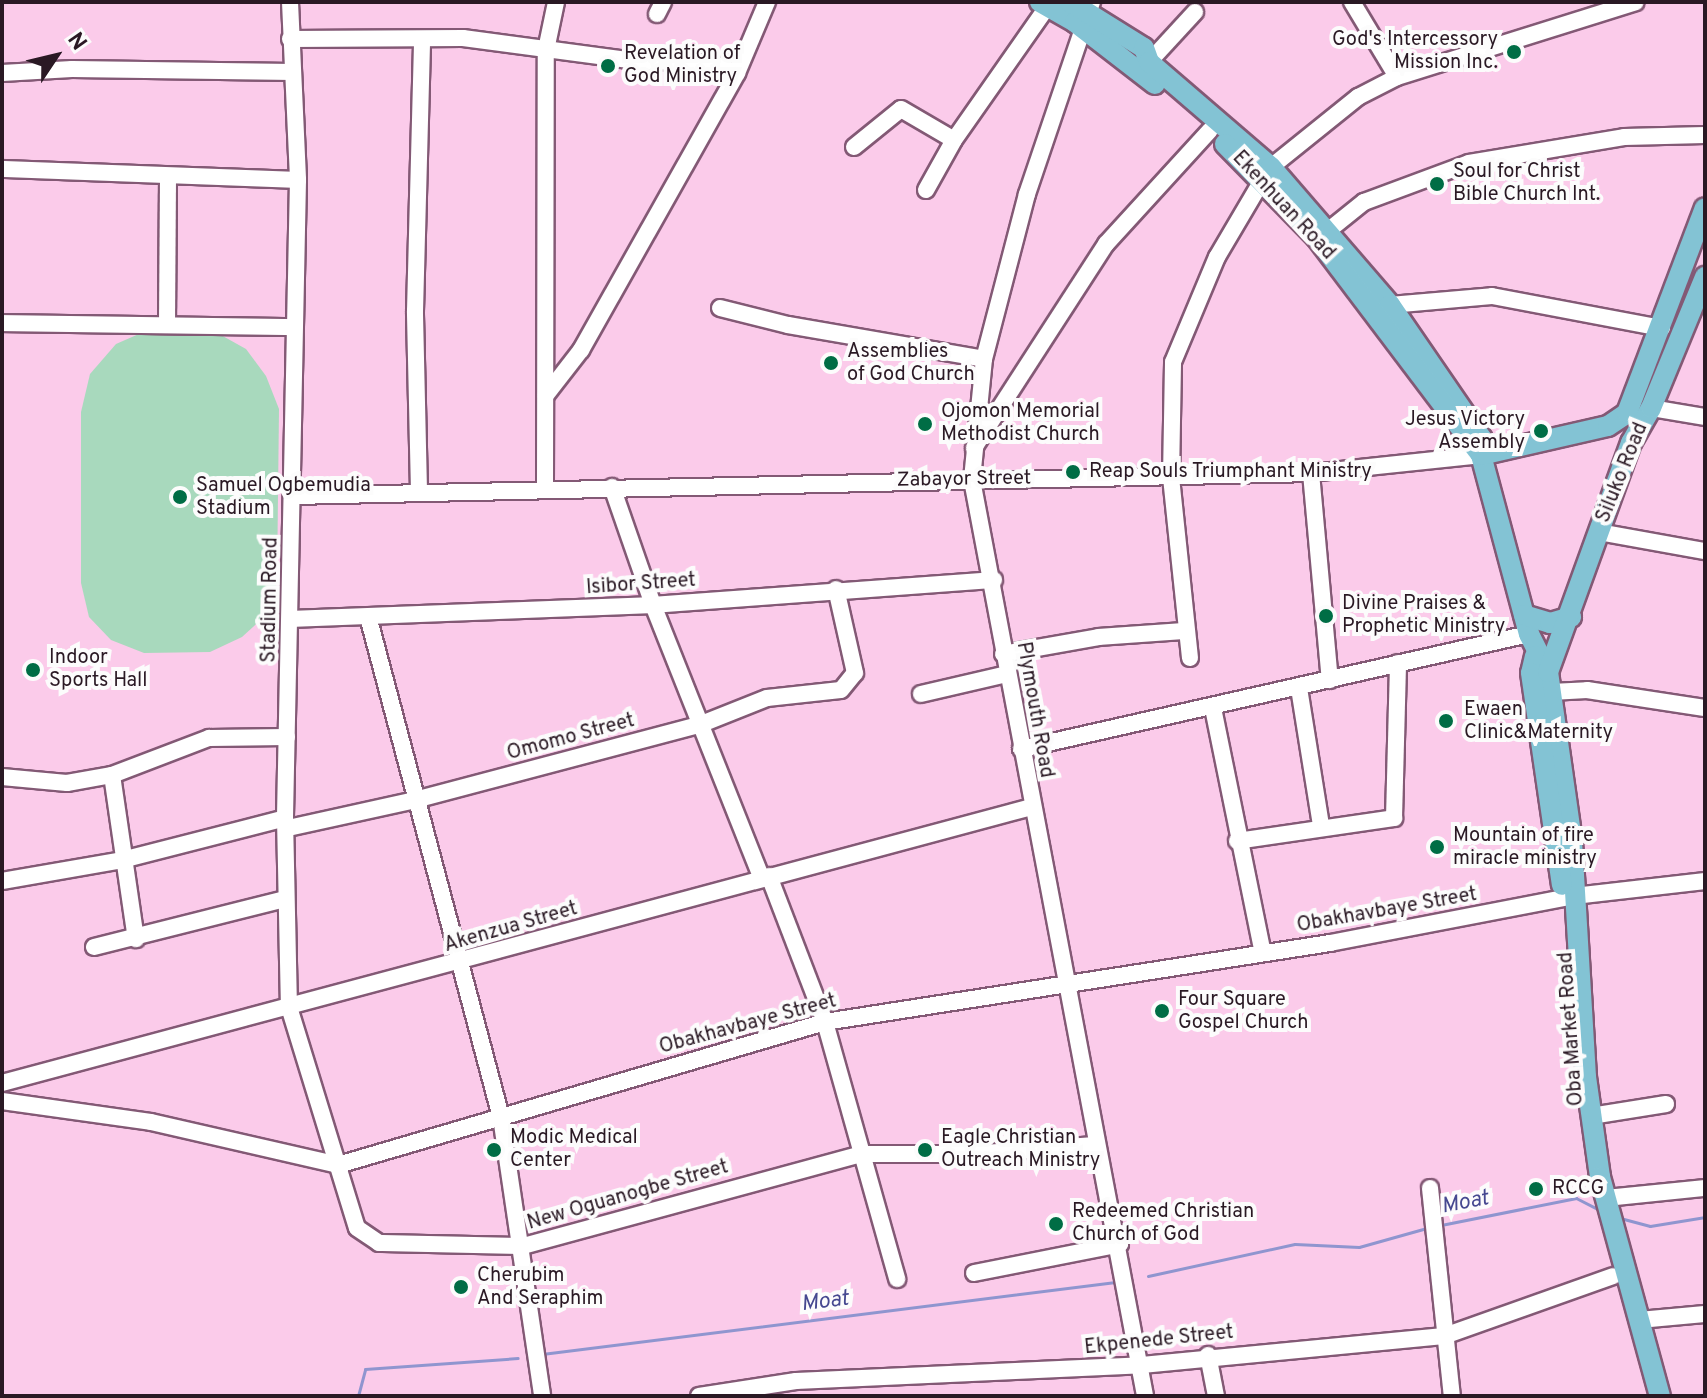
<!DOCTYPE html>
<html>
<head>
<meta charset="utf-8">
<style>
  body { margin:0 }
  #map { position:relative; width:1707px; height:1398px; overflow:hidden; background:#fbcbea; font-family:Overpass,sans-serif }
  div>[style] { position:absolute }
  .green>* { inset:0; background:#a8d9bd }
  .stream>* { height:3px; margin:-1.5px; padding:0 1.5px; transform-origin:1.5px; border-radius:1.5px; background:#8f95cf }
  .roads { filter:drop-shadow(2px 0 #835975) drop-shadow(-2px 0 #835975) drop-shadow(0 2px #835975) drop-shadow(0 -2px #835975) }
  .minor>* { height:16px; margin:-8px; padding:0 8px; transform-origin:8px; border-radius:8px; background:#fff }
  .major>* { height:20px; margin:-10px; padding:0 10px; transform-origin:10px; border-radius:10px; background:#83c3d4 }
  .dots>* { width:22px; height:22px; translate:-50% -50%; box-sizing:border-box; border:4px solid #fcfcfc; border-radius:50% }
  span { translate:-50% -50%; white-space:nowrap; text-align:center; line-height:1.15; -webkit-text-stroke:8px #fcfcfc; paint-order:stroke }
  .poi-label { font-size:20px; color:#2a1924 }
  .right { translate:-100% -50%; text-align:right }
  .left { translate:0 -50%; text-align:left }
  .street-label { font-size:20px; color:#2a1924 }
  .water-label { font-size:22px; color:#464890; font-style:italic }
  .frame { position:absolute; inset:0; border:4px solid #2a1924; pointer-events:none }
  .north { position:absolute; left:16px; top:16px; width:80px; height:80px; -webkit-text-stroke:6px #fcfcfc; paint-order:stroke; rotate:55deg; font-size:22px; font-weight:700; line-height:32px; text-align:center; color:#2a1924 }
  .north::after { content:''; display:block; margin:auto; width:28px; height:36px; background:#2a1924; clip-path:polygon(50% 0,100% 100%,50% 72%,0 100%) }
</style>
</head>
<body>
<div id="map">
  <div class="green">
    <div style="clip-path:polygon(148px 330px,212px 330px,246px 349px,266px 376px,279px 409px,277px 583px,266px 615px,242px 637px,210px 652px,144px 653px,111px 640px,89px 617px,81px 583px,81px 412px,90px 374px,116px 344px)"></div>
  </div>
  <div class="stream">
    <div style="left:1620px;top:1218px;width:31px;rotate:15deg"></div>
    <div style="left:1650px;top:1226px;width:56px;rotate:-9.3deg"></div>
    <div style="left:1441px;top:1225px;width:138px;rotate:-11.3deg"></div>
    <div style="left:1576px;top:1198px;width:25px;rotate:27deg"></div>
    <div style="left:1148px;top:1276px;width:150px;rotate:-12.3deg"></div>
    <div style="left:1295px;top:1244px;width:64px;rotate:2.7deg"></div>
    <div style="left:1359px;top:1247px;width:74px;rotate:-15.7deg"></div>
    <div style="left:542px;top:1354px;width:578px;rotate:-7.16deg"></div>
    <div style="left:358px;top:1396px;width:28px;rotate:-75deg"></div>
    <div style="left:365px;top:1369px;width:153px;rotate:-4.1deg"></div>
  </div>
  <div class="roads">
    <div class="minor">
      <div style="left:290px;top:2px;width:178px;rotate:87.4deg"></div>
      <div style="left:298px;top:180px;width:638px;rotate:91.17deg"></div>
      <div style="left:285px;top:818px;width:189px;rotate:88.8deg"></div>
      <div style="left:289px;top:1007px;width:231px;rotate:72.9deg"></div>
      <div style="left:357px;top:1228px;width:27px;rotate:34deg"></div>
      <div style="left:379px;top:1243px;width:144px;rotate:1.2deg"></div>
      <div style="left:523px;top:1246px;width:350px;rotate:-15.2deg"></div>
      <div style="left:861px;top:1154px;width:110px"></div>
      <div style="left:971px;top:1154px;width:124px;rotate:-4.2deg"></div>
      <div style="left:1092px;top:2px;width:203px;rotate:108.7deg"></div>
      <div style="left:1027px;top:194px;width:171px;rotate:104.6deg"></div>
      <div style="left:984px;top:359px;width:122px;rotate:95.7deg"></div>
      <div style="left:972px;top:480px;width:932px;rotate:79.3deg"></div>
      <div style="left:1352px;top:2px;width:87px;rotate:59deg"></div>
      <div style="left:657px;top:14px;width:13px;rotate:-63deg"></div>
      <div style="left:290px;top:39px;width:173px;rotate:-0.3deg"></div>
      <div style="left:463px;top:38px;width:175px;rotate:7.6deg"></div>
      <div style="left:636px;top:61px;width:74px;rotate:0.8deg"></div>
      <div style="left:710px;top:62px;width:29px;rotate:22deg"></div>
      <div style="left:1149px;top:62px;width:68px;rotate:-47.4deg"></div>
      <div style="left:2px;top:73px;width:70px;rotate:-3.3deg"></div>
      <div style="left:72px;top:69px;width:221px;rotate:0.8deg"></div>
      <div style="left:854px;top:147px;width:60px;rotate:-39deg"></div>
      <div style="left:901px;top:109px;width:61px;rotate:30.3deg"></div>
      <div style="left:1271px;top:167px;width:112px;rotate:-38.8deg"></div>
      <div style="left:1358px;top:97px;width:44px;rotate:-27.1deg"></div>
      <div style="left:1397px;top:77px;width:250px;rotate:-17.4deg"></div>
      <div style="left:2px;top:169px;width:296px;rotate:2.1deg"></div>
      <div style="left:926px;top:190px;width:57px;rotate:-60.8deg"></div>
      <div style="left:954px;top:140px;width:164px;rotate:-55deg"></div>
      <div style="left:1329px;top:230px;width:45px;rotate:-38.7deg"></div>
      <div style="left:1364px;top:202px;width:112px;rotate:-20.4deg"></div>
      <div style="left:1469px;top:163px;width:157px;rotate:-9.5deg"></div>
      <div style="left:1624px;top:137px;width:81px;rotate:-1.4deg"></div>
      <div style="left:1390px;top:305px;width:102px;rotate:-5deg"></div>
      <div style="left:1492px;top:296px;width:173px;rotate:10.7deg"></div>
      <div style="left:720px;top:308px;width:70px;rotate:14deg"></div>
      <div style="left:788px;top:325px;width:199px;rotate:9.8deg"></div>
      <div style="left:2px;top:323px;width:292px;rotate:0.8deg"></div>
      <div style="left:167px;top:323px;width:147px;rotate:-89.6deg"></div>
      <div style="left:546px;top:395px;width:57px;rotate:-52.1deg"></div>
      <div style="left:581px;top:350px;width:318px;rotate:-60.6deg"></div>
      <div style="left:737px;top:73px;width:77px;rotate:-67.1deg"></div>
      <div style="left:1651px;top:408px;width:55px;rotate:9.5deg"></div>
      <div style="left:974px;top:448px;width:243px;rotate:-57.1deg"></div>
      <div style="left:1106px;top:244px;width:154px;rotate:-47.6deg"></div>
      <div style="left:1311px;top:473px;width:208px;rotate:84.8deg"></div>
      <div style="left:612px;top:487px;width:125px;rotate:70.8deg"></div>
      <div style="left:653px;top:605px;width:293px;rotate:68.3deg"></div>
      <div style="left:545px;top:490px;width:440px;rotate:-89.9deg"></div>
      <div style="left:546px;top:50px;width:49px;rotate:-78.2deg"></div>
      <div style="left:419px;top:491px;width:180px;rotate:-91.3deg"></div>
      <div style="left:415px;top:311px;width:272px;rotate:-88.5deg"></div>
      <div style="left:293px;top:496px;width:1018px;rotate:-1.29deg"></div>
      <div style="left:1311px;top:473px;width:171px;rotate:-6deg"></div>
      <div style="left:1599px;top:532px;width:108px;rotate:10.2deg"></div>
      <div style="left:291px;top:619px;width:362px;rotate:-2.2deg"></div>
      <div style="left:653px;top:605px;width:342px;rotate:-4.2deg"></div>
      <div style="left:369px;top:620px;width:514px;rotate:75.13deg"></div>
      <div style="left:501px;top:1117px;width:282px;rotate:81.6deg"></div>
      <div style="left:1003px;top:654px;width:97px;rotate:-10deg"></div>
      <div style="left:1099px;top:637px;width:84px;rotate:-4.1deg"></div>
      <div style="left:1190px;top:658px;width:181px;rotate:-96deg"></div>
      <div style="left:1171px;top:478px;width:116px;rotate:-89deg"></div>
      <div style="left:1173px;top:362px;width:114px;rotate:-67.3deg"></div>
      <div style="left:1217px;top:257px;width:91px;rotate:-59.5deg"></div>
      <div style="left:1299px;top:688px;width:140px;rotate:80.9deg"></div>
      <div style="left:1551px;top:692px;width:36px;rotate:-3deg"></div>
      <div style="left:1587px;top:690px;width:119px;rotate:8.7deg"></div>
      <div style="left:921px;top:694px;width:88px;rotate:-13.1deg"></div>
      <div style="left:1213px;top:708px;width:250px;rotate:78.5deg"></div>
      <div style="left:1021px;top:749px;width:521px;rotate:-12.76deg"></div>
      <div style="left:112px;top:775px;width:166px;rotate:81.7deg"></div>
      <div style="left:2px;top:777px;width:65px;rotate:5.3deg"></div>
      <div style="left:67px;top:783px;width:46px;rotate:-10.1deg"></div>
      <div style="left:112px;top:775px;width:104px;rotate:-20.9deg"></div>
      <div style="left:209px;top:738px;width:78px;rotate:-0.7deg"></div>
      <div style="left:288px;top:828px;width:130px;rotate:-12.4deg"></div>
      <div style="left:415px;top:800px;width:294px;rotate:-14.8deg"></div>
      <div style="left:699px;top:725px;width:73px;rotate:-21.7deg"></div>
      <div style="left:767px;top:698px;width:74px;rotate:-6.2deg"></div>
      <div style="left:841px;top:690px;width:22px;rotate:-51deg"></div>
      <div style="left:855px;top:673px;width:86px;rotate:-102.7deg"></div>
      <div style="left:1237px;top:841px;width:159px;rotate:-8.3deg"></div>
      <div style="left:1394px;top:818px;width:155px;rotate:-88.5deg"></div>
      <div style="left:769px;top:876px;width:156px;rotate:69deg"></div>
      <div style="left:825px;top:1022px;width:267px;rotate:74.3deg"></div>
      <div style="left:2px;top:881px;width:122px;rotate:-9.9deg"></div>
      <div style="left:122px;top:860px;width:168px;rotate:-14.4deg"></div>
      <div style="left:94px;top:947px;width:197px;rotate:-14.1deg"></div>
      <div style="left:2px;top:1083px;width:1065px;rotate:-15.01deg"></div>
      <div style="left:2px;top:1101px;width:150px;rotate:8deg"></div>
      <div style="left:151px;top:1122px;width:192px;rotate:12.9deg"></div>
      <div style="left:338px;top:1165px;width:508px;rotate:-16.36deg"></div>
      <div style="left:825px;top:1022px;width:511px;rotate:-8.89deg"></div>
      <div style="left:1330px;top:943px;width:248px;rotate:-10.9deg"></div>
      <div style="left:1574px;top:896px;width:132px;rotate:-6.5deg"></div>
      <div style="left:1591px;top:1116px;width:76px;rotate:-9.1deg"></div>
      <div style="left:1430px;top:1188px;width:209px;rotate:84deg"></div>
      <div style="left:1606px;top:1198px;width:100px;rotate:-5.8deg"></div>
      <div style="left:974px;top:1273px;width:149px;rotate:-11.2deg"></div>
      <div style="left:1639px;top:1320px;width:66px;rotate:-5.2deg"></div>
      <div style="left:1208px;top:1355px;width:42px;rotate:79deg"></div>
      <div style="left:699px;top:1396px;width:98px;rotate:-8.8deg"></div>
      <div style="left:796px;top:1381px;width:346px;rotate:-2.6deg"></div>
      <div style="left:1142px;top:1365px;width:303px;rotate:-5.5deg"></div>
      <div style="left:1444px;top:1336px;width:179px;rotate:-19.5deg"></div>
    </div>
    <div class="major">
      <div style="left:1040px;top:2px;width:40px;rotate:29.7deg"></div>
      <div style="left:1075px;top:22px;width:101px;rotate:37.8deg"></div>
      <div style="left:1070px;top:2px;width:87px;rotate:31.9deg"></div>
      <div style="left:1144px;top:48px;width:15px;rotate:70deg"></div>
      <div style="left:1149px;top:62px;width:161px;rotate:40.7deg"></div>
      <div style="left:1271px;top:167px;width:182px;rotate:49.2deg"></div>
      <div style="left:1390px;top:305px;width:163px;rotate:55.5deg"></div>
      <div style="left:1482px;top:439px;width:16px;rotate:94deg"></div>
      <div style="left:1481px;top:455px;width:185px;rotate:75deg"></div>
      <div style="left:1529px;top:634px;width:42px;rotate:63.4deg"></div>
      <div style="left:1548px;top:672px;width:171px;rotate:81.9deg"></div>
      <div style="left:1572px;top:841px;width:236px;rotate:86.6deg"></div>
      <div style="left:1586px;top:1077px;width:101px;rotate:82deg"></div>
      <div style="left:1600px;top:1177px;width:227px;rotate:74.7deg"></div>
      <div style="left:1225px;top:144px;width:132px;rotate:45.6deg"></div>
      <div style="left:1317px;top:238px;width:272px;rotate:52.9deg"></div>
      <div style="left:1481px;top:455px;width:130px;rotate:-12.9deg"></div>
      <div style="left:1608px;top:426px;width:23px;rotate:-34deg"></div>
      <div style="left:1627px;top:413px;width:219px;rotate:-69.2deg"></div>
      <div style="left:1524px;top:615px;width:27px;rotate:17deg"></div>
      <div style="left:1550px;top:623px;width:22px;rotate:-16deg"></div>
      <div style="left:1535px;top:656px;width:17px;rotate:103deg"></div>
      <div style="left:1531px;top:673px;width:214px;rotate:81.7deg"></div>
      <div style="left:1548px;top:672px;width:244px;rotate:-70.1deg"></div>
      <div style="left:1631px;top:443px;width:40px;rotate:-60.3deg"></div>
      <div style="left:1651px;top:408px;width:142px;rotate:-67.6deg"></div>
    </div>
  </div>
  <div class="dots">
    <div style="left:1514px;top:52px;background:#006d45"></div>
    <div style="left:608px;top:66px;background:#006d45"></div>
    <div style="left:1437px;top:184px;background:#006d45"></div>
    <div style="left:831px;top:363px;background:#006d45"></div>
    <div style="left:925px;top:424px;background:#006d45"></div>
    <div style="left:1541px;top:431px;background:#006d45"></div>
    <div style="left:1073px;top:472px;background:#006d45"></div>
    <div style="left:180px;top:497px;background:#006d45"></div>
    <div style="left:1326px;top:616px;background:#006d45"></div>
    <div style="left:33px;top:670px;background:#006d45"></div>
    <div style="left:1446px;top:721px;background:#006d45"></div>
    <div style="left:1437px;top:847px;background:#006d45"></div>
    <div style="left:1162px;top:1011px;background:#006d45"></div>
    <div style="left:494px;top:1150px;background:#006d45"></div>
    <div style="left:925px;top:1150px;background:#006d45"></div>
    <div style="left:1536px;top:1189px;background:#006d45"></div>
    <div style="left:1056px;top:1224px;background:#006d45"></div>
    <div style="left:461px;top:1287px;background:#006d45"></div>
  </div>
  <div class="poi-label">
    <span class="right" style="left:1498px;top:52px">God's Intercessory<br>Mission Inc.</span>
    <span class="left" style="left:624px;top:66px">Revelation of<br>God Ministry</span>
    <span class="left" style="left:1453px;top:184px">Soul for Christ<br>Bible Church Int.</span>
    <span class="left" style="left:847px;top:364px">Assemblies<br>of God Church</span>
    <span class="left" style="left:941px;top:424px">Ojomon Memorial<br>Methodist Church</span>
    <span class="right" style="left:1525px;top:432px">Jesus Victory<br>Assembly</span>
    <span class="left" style="left:1089px;top:472px">Reap Souls Triumphant Ministry</span>
    <span class="left" style="left:196px;top:498px">Samuel Ogbemudia<br>Stadium</span>
    <span class="left" style="left:1342px;top:616px">Divine Praises &amp;<br>Prophetic Ministry</span>
    <span class="left" style="left:49px;top:670px">Indoor<br>Sports Hall</span>
    <span class="left" style="left:1464px;top:722px">Ewaen<br>Clinic&amp;Maternity</span>
    <span class="left" style="left:1453px;top:848px">Mountain of fire<br>miracle ministry</span>
    <span class="left" style="left:1178px;top:1012px">Four Square<br>Gospel Church</span>
    <span class="left" style="left:510px;top:1150px">Modic Medical<br>Center</span>
    <span class="left" style="left:941px;top:1150px">Eagle Christian<br>Outreach Ministry</span>
    <span class="left" style="left:1552px;top:1189px">RCCG</span>
    <span class="left" style="left:1072px;top:1224px">Redeemed Christian<br>Church of God</span>
    <span class="left" style="left:477px;top:1288px">Cherubim<br>And Seraphim</span>
  </div>
  <div class="street-label">
    <span style="left:1283px;top:206px;rotate:47deg">Ekenhuan Road</span>
    <span style="left:1623px;top:473px;rotate:-68deg">Siluko Road</span>
    <span style="left:964px;top:480px;rotate:-1deg">Zabayor Street</span>
    <span style="left:641px;top:585px;rotate:-4deg">Isibor Street</span>
    <span style="left:271px;top:600px;rotate:-89deg">Stadium Road</span>
    <span style="left:1034px;top:710px;rotate:80deg">Plymouth Road</span>
    <span style="left:571px;top:738px;rotate:-15deg">Omomo Street</span>
    <span style="left:1387px;top:911px;rotate:-10deg">Obakhavbaye Street</span>
    <span style="left:511px;top:928px;rotate:-16deg">Akenzua Street</span>
    <span style="left:748px;top:1025px;rotate:-15deg">Obakhavbaye Street</span>
    <span style="left:1572px;top:1029px;rotate:-94deg">Oba Market Road</span>
    <span style="left:628px;top:1196px;rotate:-16deg">New Oguanogbe Street</span>
    <span style="left:1159px;top:1341px;rotate:-6deg">Ekpenede Street</span>
  </div>
  <div class="water-label">
    <span style="left:1465px;top:1203px;rotate:-11deg">Moat</span>
    <span style="left:825px;top:1302px;rotate:-7deg">Moat</span>
  </div>
  <div class="frame"></div>
  <div class="north">N</div>
</div>
</body>
</html>
